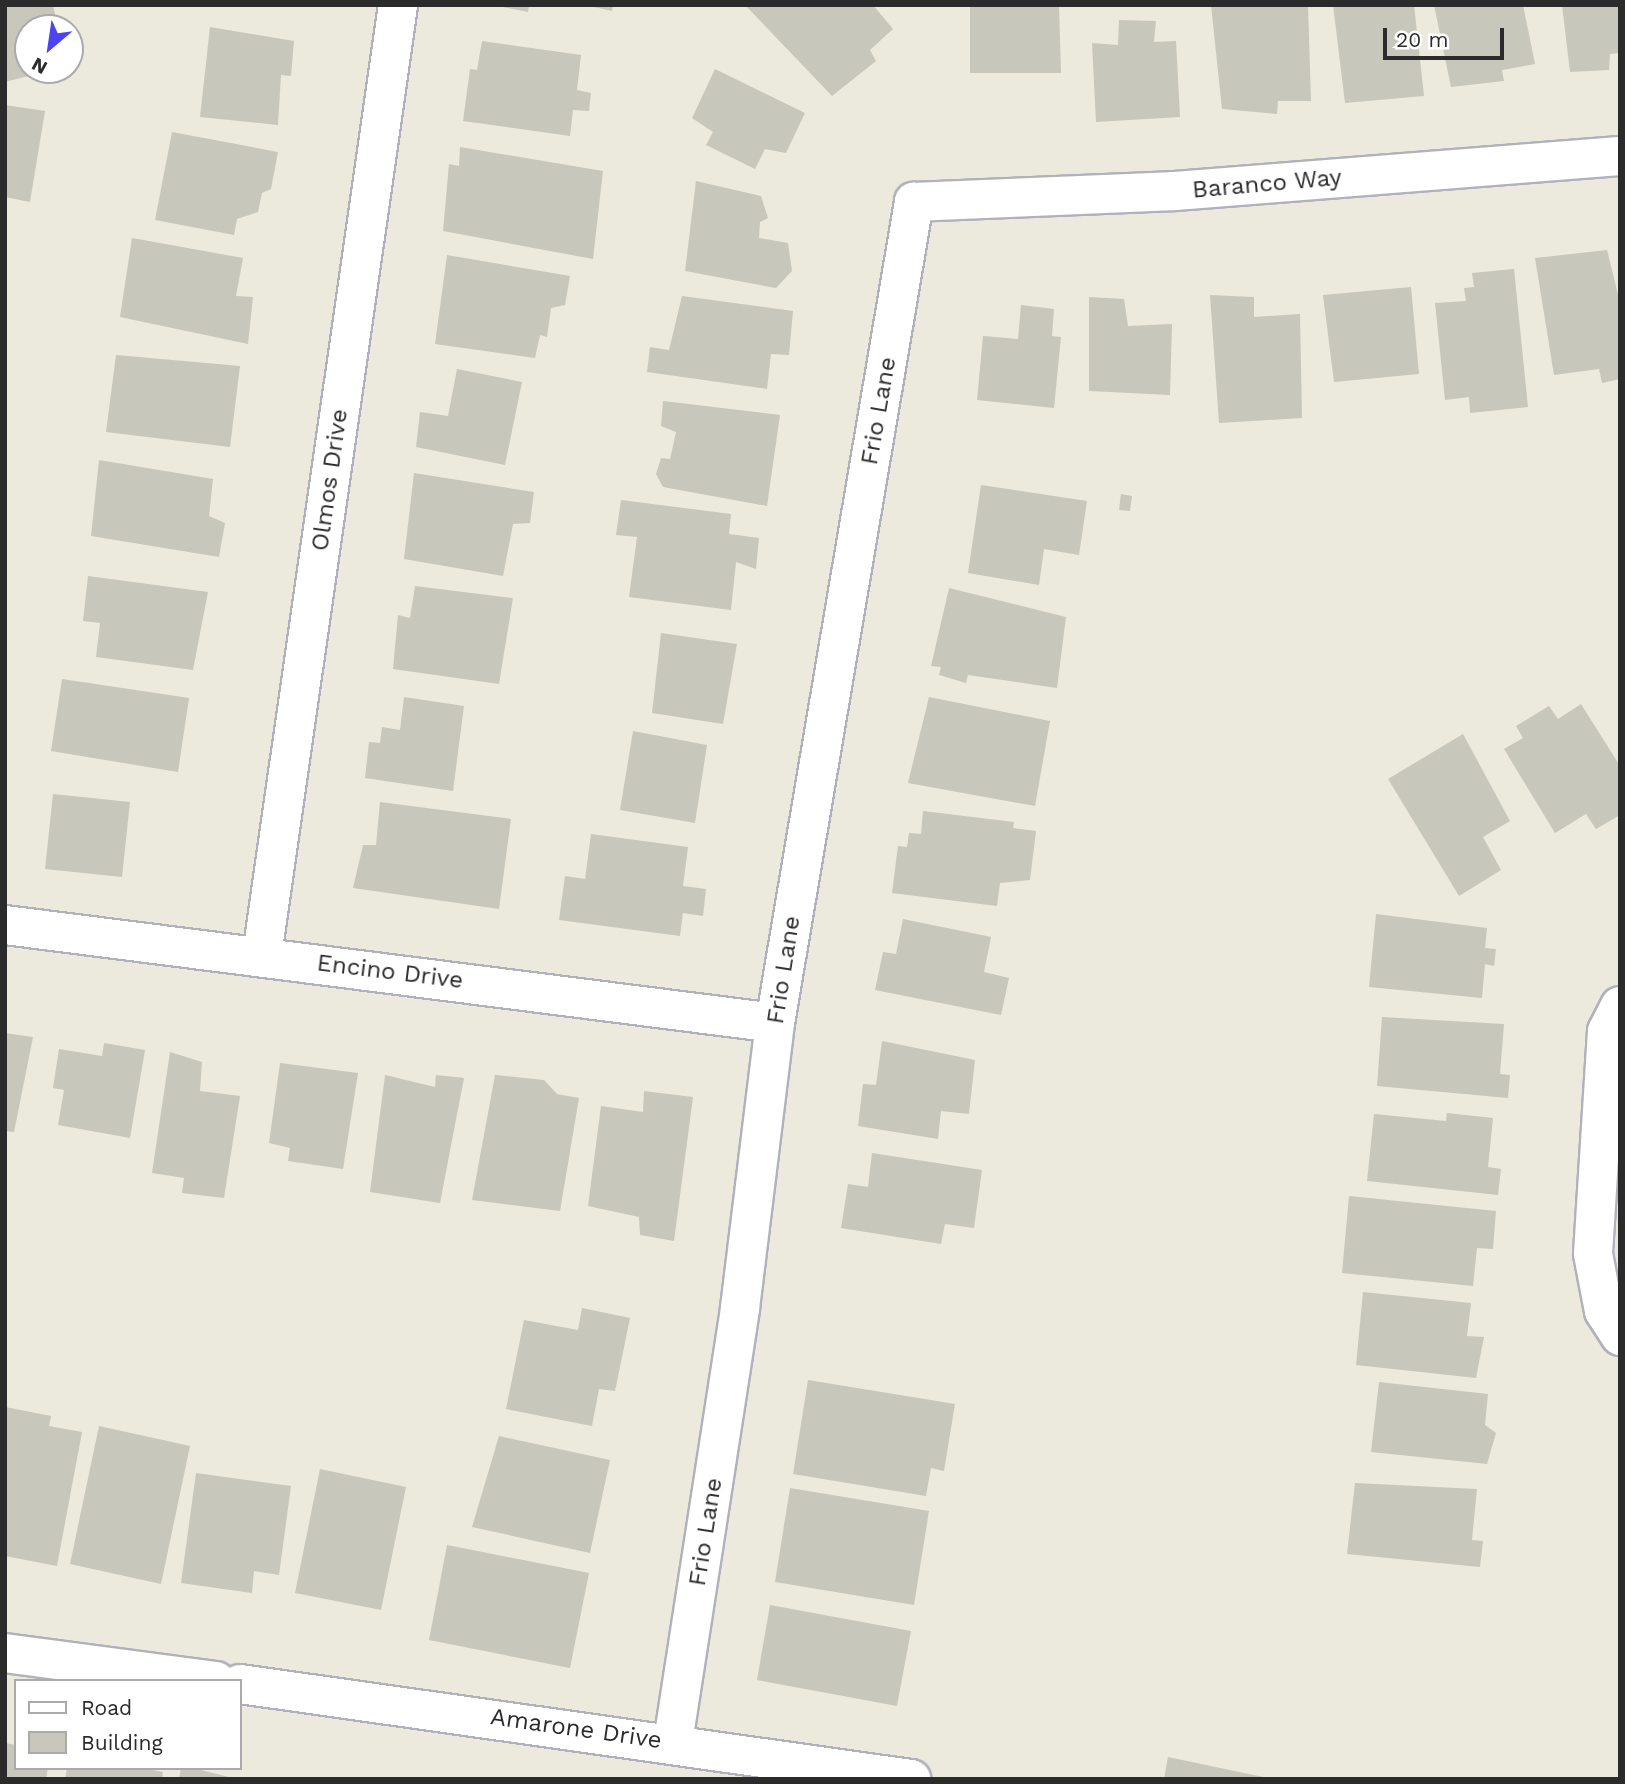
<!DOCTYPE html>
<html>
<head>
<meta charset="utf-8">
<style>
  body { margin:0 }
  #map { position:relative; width:1625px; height:1784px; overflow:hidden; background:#ece9dd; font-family:"Work Sans",sans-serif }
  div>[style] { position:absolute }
  .building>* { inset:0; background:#c8c7bc }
  .roads { filter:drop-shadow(2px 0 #b1b1be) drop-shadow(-2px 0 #b1b1be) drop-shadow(0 2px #b1b1be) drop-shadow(0 -2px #b1b1be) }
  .minor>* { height:38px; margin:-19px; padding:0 19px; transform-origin:19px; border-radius:19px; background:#fff }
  span { translate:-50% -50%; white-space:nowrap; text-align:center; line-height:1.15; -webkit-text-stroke:7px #fff; paint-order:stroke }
  .street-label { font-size:24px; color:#2b2b2b }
  .frame { position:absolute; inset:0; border:7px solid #2b2b2b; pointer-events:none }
  .legend { position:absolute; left:14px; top:1679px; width:228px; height:91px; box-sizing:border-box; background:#fff; border:2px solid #aaa; margin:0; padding:9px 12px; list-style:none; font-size:21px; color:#2b2b2b }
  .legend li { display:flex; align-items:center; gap:14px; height:35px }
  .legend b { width:35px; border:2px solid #aaa }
  .north { position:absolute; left:14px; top:14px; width:70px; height:70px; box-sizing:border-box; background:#fff; border:2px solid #aaa; border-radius:50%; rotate:209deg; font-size:19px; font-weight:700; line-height:28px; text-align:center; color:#2b2b2b }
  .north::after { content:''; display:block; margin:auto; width:24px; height:32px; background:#4c44f3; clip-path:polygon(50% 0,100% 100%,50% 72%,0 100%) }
  .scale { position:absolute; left:1383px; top:28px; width:121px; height:32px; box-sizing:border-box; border:4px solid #2b2b2b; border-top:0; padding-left:9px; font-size:21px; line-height:24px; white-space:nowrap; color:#2b2b2b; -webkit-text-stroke:5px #fff; paint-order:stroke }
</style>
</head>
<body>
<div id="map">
  <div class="building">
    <div style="clip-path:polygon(5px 5px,53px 5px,58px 28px,28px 28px,28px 70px,48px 71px,5px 82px)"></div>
    <div style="clip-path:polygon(493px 5px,529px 5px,528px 12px)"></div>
    <div style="clip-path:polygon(585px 5px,613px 5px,612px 11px)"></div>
    <div style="clip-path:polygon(745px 5px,873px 5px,893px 29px,870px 50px,876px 61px,832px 96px)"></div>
    <div style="clip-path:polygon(970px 5px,1059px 5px,1061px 73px,970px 73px)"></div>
    <div style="clip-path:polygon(1211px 5px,1308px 5px,1311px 101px,1278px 101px,1277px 114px,1222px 109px)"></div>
    <div style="clip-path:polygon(1333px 5px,1414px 5px,1424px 96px,1345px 103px)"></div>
    <div style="clip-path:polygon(1434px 5px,1523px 5px,1535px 64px,1502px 70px,1504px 81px,1451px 87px)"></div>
    <div style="clip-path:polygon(1562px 5px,1620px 5px,1620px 53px,1610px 54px,1609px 70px,1570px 72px)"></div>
    <div style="clip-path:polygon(1119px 20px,1156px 21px,1154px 42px,1176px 41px,1180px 117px,1096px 122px,1092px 43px,1118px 45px)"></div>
    <div style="clip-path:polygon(210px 27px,294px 41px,291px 76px,281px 75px,278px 125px,200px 117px)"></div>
    <div style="clip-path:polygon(482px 41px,581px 55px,577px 90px,591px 93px,589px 111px,573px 110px,570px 136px,463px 121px,470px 69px,477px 70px)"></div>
    <div style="clip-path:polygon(715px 69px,805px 113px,786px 153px,765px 149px,755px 169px,706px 145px,713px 132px,692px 118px)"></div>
    <div style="clip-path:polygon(5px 105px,45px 111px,30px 202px,5px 197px)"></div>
    <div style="clip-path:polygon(172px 132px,278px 152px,271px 189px,262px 193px,258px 212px,237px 219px,234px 235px,155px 220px)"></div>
    <div style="clip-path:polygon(460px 147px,603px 171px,593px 259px,443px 231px,449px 164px,459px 166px)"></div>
    <div style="clip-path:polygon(696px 181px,761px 196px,768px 218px,760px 222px,759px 238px,788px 243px,792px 271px,776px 288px,685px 271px)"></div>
    <div style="clip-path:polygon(132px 238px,243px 258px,236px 296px,253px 297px,248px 344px,120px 317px)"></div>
    <div style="clip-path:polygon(1607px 250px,1620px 303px,1620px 379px,1602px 383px,1599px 369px,1554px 375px,1535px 258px)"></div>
    <div style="clip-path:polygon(447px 255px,570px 276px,565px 305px,551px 308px,547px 337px,540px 335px,535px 358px,435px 344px)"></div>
    <div style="clip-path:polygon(1514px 269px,1528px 407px,1470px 413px,1469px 397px,1445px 400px,1435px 303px,1466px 301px,1464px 288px,1474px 287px,1472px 273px)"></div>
    <div style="clip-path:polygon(1411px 287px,1419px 374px,1334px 382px,1323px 295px)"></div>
    <div style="clip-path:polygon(1210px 295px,1254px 297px,1254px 317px,1300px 314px,1302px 418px,1219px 423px)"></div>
    <div style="clip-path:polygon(682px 296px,793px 311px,789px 355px,771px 354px,767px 389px,647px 372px,650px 347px,669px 350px)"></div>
    <div style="clip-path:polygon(1089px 297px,1124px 299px,1128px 326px,1172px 324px,1170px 395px,1089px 391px)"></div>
    <div style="clip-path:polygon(1021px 305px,1054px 309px,1052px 336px,1061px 337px,1054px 408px,977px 400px,983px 336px,1018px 339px)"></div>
    <div style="clip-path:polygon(116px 355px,240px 366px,230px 447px,106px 432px)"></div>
    <div style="clip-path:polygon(457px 369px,522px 382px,505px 465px,416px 447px,420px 412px,448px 416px)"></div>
    <div style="clip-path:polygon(663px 401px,780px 415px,767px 506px,663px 487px,656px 474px,661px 458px,670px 459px,676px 432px,661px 426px)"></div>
    <div style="clip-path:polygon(99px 460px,213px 479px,209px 516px,225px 523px,219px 557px,91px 536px)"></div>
    <div style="clip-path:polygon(414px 473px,534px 492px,530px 523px,513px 524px,503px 576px,404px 559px)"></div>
    <div style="clip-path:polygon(981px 485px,1087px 501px,1079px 555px,1044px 549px,1039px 585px,968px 573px)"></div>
    <div style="clip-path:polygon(1121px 494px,1132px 496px,1130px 511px,1119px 510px)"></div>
    <div style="clip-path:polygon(621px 500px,731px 514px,729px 534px,759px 538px,756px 569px,736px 562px,731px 610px,629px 597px,637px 537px,616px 535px)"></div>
    <div style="clip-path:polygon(88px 576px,208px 592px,193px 670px,96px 657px,100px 623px,83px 621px)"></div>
    <div style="clip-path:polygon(415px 586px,513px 598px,499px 684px,393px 669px,398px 615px,410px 618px)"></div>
    <div style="clip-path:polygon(949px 588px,1066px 617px,1057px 688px,968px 675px,966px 683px,939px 675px,941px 667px,931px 666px)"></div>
    <div style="clip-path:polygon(661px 633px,737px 644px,723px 724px,652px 713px)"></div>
    <div style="clip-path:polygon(62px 679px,189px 698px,178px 772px,51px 751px)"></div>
    <div style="clip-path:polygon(404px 697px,464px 706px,453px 791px,365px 778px,369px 742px,380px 743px,382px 727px,400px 730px)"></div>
    <div style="clip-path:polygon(929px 697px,1050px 721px,1035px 806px,908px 783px)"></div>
    <div style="clip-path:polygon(1581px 704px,1620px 766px,1620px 815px,1596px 829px,1586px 814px,1555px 833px,1504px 749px,1523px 738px,1516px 726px,1549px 706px,1558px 719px)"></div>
    <div style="clip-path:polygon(633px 731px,707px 745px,695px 823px,620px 810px)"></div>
    <div style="clip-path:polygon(1463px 734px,1510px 821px,1483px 837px,1501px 870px,1459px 896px,1388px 779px)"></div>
    <div style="clip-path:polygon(53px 794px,130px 802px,122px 877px,45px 869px)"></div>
    <div style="clip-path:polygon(380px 802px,511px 819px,499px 909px,353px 888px,363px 845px,376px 845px)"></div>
    <div style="clip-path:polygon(923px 811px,1014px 822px,1013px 828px,1036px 831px,1030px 880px,1000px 883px,997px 906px,892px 893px,898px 846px,907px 847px,909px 833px,921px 834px)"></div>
    <div style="clip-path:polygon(591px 834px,688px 847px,683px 886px,706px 889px,703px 916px,683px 913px,680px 936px,559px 920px,565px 876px,585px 879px)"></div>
    <div style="clip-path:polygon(1376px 914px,1487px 928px,1485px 948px,1496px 949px,1494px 966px,1485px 964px,1482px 998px,1369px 987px)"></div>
    <div style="clip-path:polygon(903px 919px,991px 937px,984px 972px,1009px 978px,1001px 1015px,875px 990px,883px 952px,896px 954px)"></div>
    <div style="clip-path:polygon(1382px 1017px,1504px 1024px,1500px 1074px,1510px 1075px,1508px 1098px,1377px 1086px)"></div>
    <div style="clip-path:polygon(5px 1033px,33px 1037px,14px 1132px,5px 1131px)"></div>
    <div style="clip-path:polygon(882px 1041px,975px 1060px,969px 1114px,941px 1111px,938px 1139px,858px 1126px,863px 1084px,876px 1085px)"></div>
    <div style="clip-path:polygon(104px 1043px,145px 1050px,130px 1138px,58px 1125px,64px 1090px,53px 1088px,59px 1049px,102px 1056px)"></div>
    <div style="clip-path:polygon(170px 1052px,202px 1062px,200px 1091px,240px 1096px,224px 1198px,182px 1193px,184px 1178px,152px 1173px)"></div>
    <div style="clip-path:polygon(280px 1063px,358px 1073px,343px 1169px,288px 1161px,290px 1148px,269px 1143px)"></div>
    <div style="clip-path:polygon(385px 1075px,435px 1087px,436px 1075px,464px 1078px,440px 1203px,370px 1192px)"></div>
    <div style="clip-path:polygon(495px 1075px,544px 1080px,557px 1094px,579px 1098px,560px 1211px,472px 1200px)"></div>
    <div style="clip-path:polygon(644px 1091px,693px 1097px,674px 1241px,640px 1235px,639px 1217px,588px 1206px,601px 1106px,643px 1112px)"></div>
    <div style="clip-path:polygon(1447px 1113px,1493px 1118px,1488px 1167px,1501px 1169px,1498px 1195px,1367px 1181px,1374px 1114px,1446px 1121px)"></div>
    <div style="clip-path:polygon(872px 1153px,982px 1170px,974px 1228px,945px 1224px,941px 1244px,841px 1228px,848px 1184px,868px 1187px)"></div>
    <div style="clip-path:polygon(1349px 1196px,1496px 1211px,1493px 1249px,1477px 1248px,1473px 1286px,1342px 1273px)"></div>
    <div style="clip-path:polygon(1363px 1292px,1471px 1303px,1467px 1336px,1484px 1337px,1476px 1378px,1356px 1365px)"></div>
    <div style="clip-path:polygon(582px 1308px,630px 1318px,615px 1391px,599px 1389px,592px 1426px,506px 1409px,524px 1320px,578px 1330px)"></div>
    <div style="clip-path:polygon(808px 1380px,955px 1404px,944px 1471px,931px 1468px,926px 1496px,793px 1474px)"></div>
    <div style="clip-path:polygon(1379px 1382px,1488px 1394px,1485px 1425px,1496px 1433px,1487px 1464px,1371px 1452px)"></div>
    <div style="clip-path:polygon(5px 1407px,51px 1416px,49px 1426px,82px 1432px,57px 1566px,5px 1556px)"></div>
    <div style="clip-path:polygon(99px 1426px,190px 1446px,161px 1584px,70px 1564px)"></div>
    <div style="clip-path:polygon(499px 1436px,610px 1460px,590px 1553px,472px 1527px)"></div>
    <div style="clip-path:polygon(320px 1469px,406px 1487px,381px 1610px,295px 1593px)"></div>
    <div style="clip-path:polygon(196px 1473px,291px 1486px,279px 1575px,254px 1571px,252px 1593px,181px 1583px)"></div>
    <div style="clip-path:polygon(1355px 1483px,1477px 1489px,1472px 1540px,1483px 1541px,1480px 1567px,1347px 1554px)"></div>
    <div style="clip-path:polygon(790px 1488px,929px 1511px,914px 1605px,775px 1582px)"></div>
    <div style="clip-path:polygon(447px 1545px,589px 1573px,570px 1668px,429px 1640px)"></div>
    <div style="clip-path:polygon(770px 1605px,911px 1631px,897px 1706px,757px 1680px)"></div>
    <div style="clip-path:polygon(5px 1743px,16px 1745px,16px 1768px,48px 1768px,46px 1779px,5px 1779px)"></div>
    <div style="clip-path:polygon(1168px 1757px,1268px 1778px,1268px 1779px,1164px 1779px)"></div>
    <div style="clip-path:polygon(67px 1768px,142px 1768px,163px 1772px,162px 1779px,65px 1779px)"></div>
    <div style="clip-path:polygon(181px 1768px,193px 1768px,237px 1779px,179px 1779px)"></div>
  </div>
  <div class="roads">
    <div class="minor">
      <div style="left:5px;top:925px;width:776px;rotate:7.25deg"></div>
      <div style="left:262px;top:955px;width:960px;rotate:-81.85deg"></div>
      <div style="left:1620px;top:1006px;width:28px;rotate:117deg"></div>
      <div style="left:1607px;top:1031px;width:223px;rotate:93.6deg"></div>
      <div style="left:1593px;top:1254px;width:58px;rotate:79.1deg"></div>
      <div style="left:1604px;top:1311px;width:30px;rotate:57deg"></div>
      <div style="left:5px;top:1653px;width:213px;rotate:7.6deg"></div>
      <div style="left:240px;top:1684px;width:678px;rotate:8.06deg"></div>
      <div style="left:673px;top:1742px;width:439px;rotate:-81.2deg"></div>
      <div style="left:740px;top:1308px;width:287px;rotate:-83deg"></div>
      <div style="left:775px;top:1023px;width:833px;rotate:-80.39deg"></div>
      <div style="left:914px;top:202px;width:261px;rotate:-2.4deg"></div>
      <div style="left:1175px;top:191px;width:446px;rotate:-4.5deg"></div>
    </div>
  </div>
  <div class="street-label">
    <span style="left:1267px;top:184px;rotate:-5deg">Baranco Way</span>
    <span style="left:879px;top:411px;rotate:-80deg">Frio Lane</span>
    <span style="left:330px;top:480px;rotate:-82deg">Olmos Drive</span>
    <span style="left:784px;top:970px;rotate:-81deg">Frio Lane</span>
    <span style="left:390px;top:972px;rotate:7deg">Encino Drive</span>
    <span style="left:706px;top:1532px;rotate:-81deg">Frio Lane</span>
    <span style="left:576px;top:1729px;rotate:8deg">Amarone Drive</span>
  </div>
  <div class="frame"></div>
  <ul class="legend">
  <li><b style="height:9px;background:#fff"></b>Road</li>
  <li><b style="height:19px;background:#c8c7bc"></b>Building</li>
  </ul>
  <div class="north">N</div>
  <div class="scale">20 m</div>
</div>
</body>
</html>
